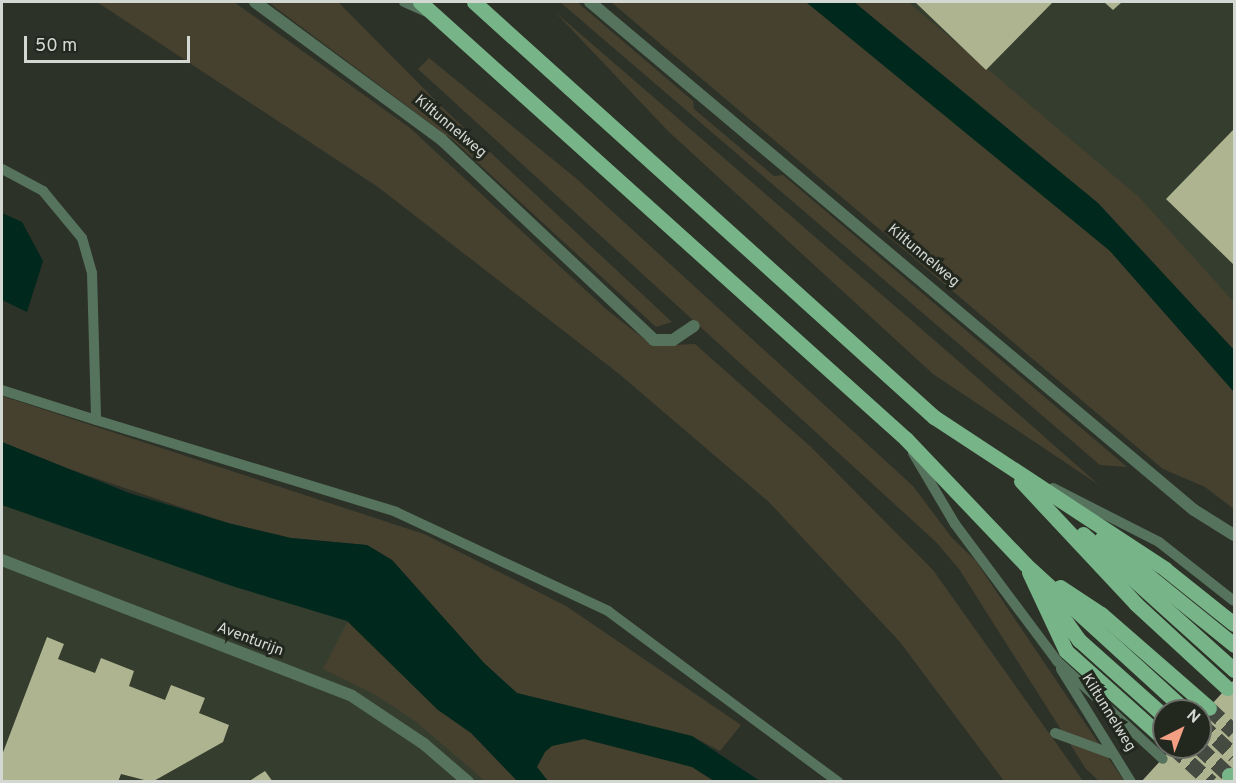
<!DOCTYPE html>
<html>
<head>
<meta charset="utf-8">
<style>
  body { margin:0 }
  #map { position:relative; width:1236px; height:783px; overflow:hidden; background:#2d3229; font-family:Overpass,sans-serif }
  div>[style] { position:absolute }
  .built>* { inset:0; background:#343d2e }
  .green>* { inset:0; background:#46412f }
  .water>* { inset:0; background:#00281d }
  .building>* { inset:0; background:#aeb390 }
  .primary-tunnel>* { height:15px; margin-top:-7.5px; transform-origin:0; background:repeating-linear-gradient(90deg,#464b42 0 15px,transparent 0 23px) }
  .service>* { height:10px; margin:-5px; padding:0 5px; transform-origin:5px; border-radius:5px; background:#56735d }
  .minor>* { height:12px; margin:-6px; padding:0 6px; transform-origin:6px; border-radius:6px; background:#56735d }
  .primary>* { height:15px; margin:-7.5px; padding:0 7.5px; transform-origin:7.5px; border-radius:7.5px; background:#77b588 }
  span { translate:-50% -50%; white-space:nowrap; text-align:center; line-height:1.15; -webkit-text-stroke:6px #23281f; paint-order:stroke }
  .street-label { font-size:15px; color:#d4d8d2 }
  .frame { position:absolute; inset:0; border:3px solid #d4d8d2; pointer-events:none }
  .north { position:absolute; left:1152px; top:699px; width:60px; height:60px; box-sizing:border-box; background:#23281f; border:2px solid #6a6e67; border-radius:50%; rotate:42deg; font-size:16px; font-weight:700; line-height:24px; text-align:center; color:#d4d8d2 }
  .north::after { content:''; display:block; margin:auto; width:21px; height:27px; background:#f39f84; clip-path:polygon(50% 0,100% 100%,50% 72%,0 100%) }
  .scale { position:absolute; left:24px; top:36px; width:166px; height:27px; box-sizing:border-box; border:3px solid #d4d8d2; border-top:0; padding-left:8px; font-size:18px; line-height:21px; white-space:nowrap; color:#d4d8d2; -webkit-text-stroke:4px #23281f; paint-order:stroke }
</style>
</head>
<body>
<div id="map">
  <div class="built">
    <div style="clip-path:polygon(867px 2px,1234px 2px,1234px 334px)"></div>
    <div style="clip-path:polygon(2px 486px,331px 599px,735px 782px,2px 782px)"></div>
  </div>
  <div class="green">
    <div style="clip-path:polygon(97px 2px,234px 2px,410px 128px,607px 310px,653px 346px,695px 344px,811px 447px,933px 570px,1083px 781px,1004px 781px,900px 642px,769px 502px,618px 373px,378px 187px)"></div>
    <div style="clip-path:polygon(268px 2px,338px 2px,445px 110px,672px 322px,656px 327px,454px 141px)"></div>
    <div style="clip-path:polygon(560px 2px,577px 2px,693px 101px,694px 109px,774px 176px,783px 175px,1127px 467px,1100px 465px)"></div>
    <div style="clip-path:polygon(611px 2px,806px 2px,1058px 204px,1110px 251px,1234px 392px,1234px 509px,1205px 487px,1163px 469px)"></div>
    <div style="clip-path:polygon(854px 2px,908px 2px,1139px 197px,1234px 302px,1234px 350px,1098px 203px)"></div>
    <div style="clip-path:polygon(555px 12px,956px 359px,1099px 485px,933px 374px,669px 132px)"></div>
    <div style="clip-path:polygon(429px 58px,578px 180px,913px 486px,952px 538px,975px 560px,1124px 781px,1099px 781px,1086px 769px,959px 569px,936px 542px,418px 69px)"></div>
    <div style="clip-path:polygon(2px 396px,424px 534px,566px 606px,741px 725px,720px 751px,692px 736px,517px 693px,484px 663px,392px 560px,367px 545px,291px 538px,228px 523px,66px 468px,2px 442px)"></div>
    <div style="clip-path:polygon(348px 621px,438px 710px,552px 746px,584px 739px,641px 752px,692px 767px,714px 781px,485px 781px,415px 721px,374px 694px,323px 669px)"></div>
  </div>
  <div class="water">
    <div style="clip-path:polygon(806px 2px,854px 2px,1098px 203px,1234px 350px,1234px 392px,1110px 251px)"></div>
    <div style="clip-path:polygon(2px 213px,22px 222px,43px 261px,27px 312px,2px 300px)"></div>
    <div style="clip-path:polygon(2px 442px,129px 493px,228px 523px,291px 538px,367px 545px,392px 560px,484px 663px,517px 693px,692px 736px,760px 781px,714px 781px,692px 767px,584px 739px,552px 746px,545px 752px,537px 767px,548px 781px,517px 781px,471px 733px,438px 710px,347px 621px,232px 586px,2px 505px)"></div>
  </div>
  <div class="building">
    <div style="clip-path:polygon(915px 2px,1053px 2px,986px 70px)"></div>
    <div style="clip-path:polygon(1104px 2px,1122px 2px,1113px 10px)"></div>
    <div style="clip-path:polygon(1234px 129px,1234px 265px,1166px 199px)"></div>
    <div style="clip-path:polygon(47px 637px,64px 644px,58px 659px,95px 673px,101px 658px,134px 671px,129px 686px,165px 700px,171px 685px,205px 698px,199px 713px,229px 725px,223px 742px,152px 782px,121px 774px,118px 782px,2px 782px,2px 755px)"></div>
    <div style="clip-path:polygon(1234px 680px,1234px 770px,1224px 782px,1141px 782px,1173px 747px,1200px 747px,1200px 717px)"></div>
    <div style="clip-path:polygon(265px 771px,273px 782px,248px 782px)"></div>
  </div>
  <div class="primary-tunnel">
    <div style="left:1209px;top:708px;width:34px;rotate:43deg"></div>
    <div style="left:1200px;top:723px;width:47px;rotate:43.3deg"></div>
    <div style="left:1173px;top:747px;width:52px;rotate:42.6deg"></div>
    <div style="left:1199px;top:747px;width:41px;rotate:43deg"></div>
  </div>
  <div class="service">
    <div style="left:404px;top:2px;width:24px;rotate:24deg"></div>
    <div style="left:2px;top:169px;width:47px;rotate:28.2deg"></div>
    <div style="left:43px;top:191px;width:61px;rotate:50.3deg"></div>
    <div style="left:82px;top:238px;width:36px;rotate:74deg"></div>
    <div style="left:92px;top:273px;width:147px;rotate:88.4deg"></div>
    <div style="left:96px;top:420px;width:99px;rotate:-162.3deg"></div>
    <div style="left:96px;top:420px;width:314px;rotate:17deg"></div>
    <div style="left:396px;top:512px;width:234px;rotate:25deg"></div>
    <div style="left:608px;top:611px;width:287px;rotate:36.6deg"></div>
    <div style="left:913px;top:453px;width:82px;rotate:59.4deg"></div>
    <div style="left:955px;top:524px;width:171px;rotate:53.3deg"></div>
    <div style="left:1057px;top:661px;width:144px;rotate:42.8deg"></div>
    <div style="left:1053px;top:488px;width:119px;rotate:27deg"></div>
    <div style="left:1159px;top:542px;width:95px;rotate:38.2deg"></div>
    <div style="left:1061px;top:669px;width:133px;rotate:58.2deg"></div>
    <div style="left:1055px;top:733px;width:59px;rotate:20deg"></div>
  </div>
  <div class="minor">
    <div style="left:255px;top:2px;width:232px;rotate:36.4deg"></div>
    <div style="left:442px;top:140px;width:291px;rotate:43.3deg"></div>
    <div style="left:654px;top:340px;width:19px"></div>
    <div style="left:673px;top:340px;width:25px;rotate:-34deg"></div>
    <div style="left:590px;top:2px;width:789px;rotate:40.07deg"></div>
    <div style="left:1194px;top:510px;width:47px;rotate:32deg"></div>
    <div style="left:2px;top:560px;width:375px;rotate:21.2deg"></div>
    <div style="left:352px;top:696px;width:87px;rotate:33.7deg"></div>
    <div style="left:424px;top:744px;width:58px;rotate:40.8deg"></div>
  </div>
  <div class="primary">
    <div style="left:420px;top:2px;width:654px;rotate:41.96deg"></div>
    <div style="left:906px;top:439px;width:173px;rotate:46.4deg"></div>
    <div style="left:1025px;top:564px;width:218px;rotate:42.4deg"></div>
    <div style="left:474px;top:2px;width:620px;rotate:42.06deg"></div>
    <div style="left:934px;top:417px;width:277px;rotate:33.3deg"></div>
    <div style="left:1165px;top:569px;width:88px;rotate:38.6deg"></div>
    <div style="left:1021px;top:481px;width:168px;rotate:46.9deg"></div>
    <div style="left:1136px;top:604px;width:124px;rotate:42.7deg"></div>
    <div style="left:1083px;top:534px;width:203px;rotate:42deg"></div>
    <div style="left:1102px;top:538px;width:170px;rotate:39deg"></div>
    <div style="left:1029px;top:572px;width:87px;rotate:64.9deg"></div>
    <div style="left:1066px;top:651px;width:132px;rotate:41.9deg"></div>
    <div style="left:1060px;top:587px;width:49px;rotate:33.4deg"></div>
    <div style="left:1101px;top:614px;width:143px;rotate:41deg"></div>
    <div style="left:1049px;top:598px;width:52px;rotate:54.5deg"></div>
    <div style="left:1079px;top:640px;width:114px;rotate:41.8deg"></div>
    <div style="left:1229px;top:775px;width:7px;rotate:45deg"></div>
  </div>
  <div class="street-label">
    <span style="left:450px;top:127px;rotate:40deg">Kiltunnelweg</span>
    <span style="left:923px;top:256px;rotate:40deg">Kiltunnelweg</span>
    <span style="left:250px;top:640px;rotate:21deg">Aventurijn</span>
    <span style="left:1108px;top:713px;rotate:58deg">Kiltunnelweg</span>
  </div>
  <div class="frame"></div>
  <div class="north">N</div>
  <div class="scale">50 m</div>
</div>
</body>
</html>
